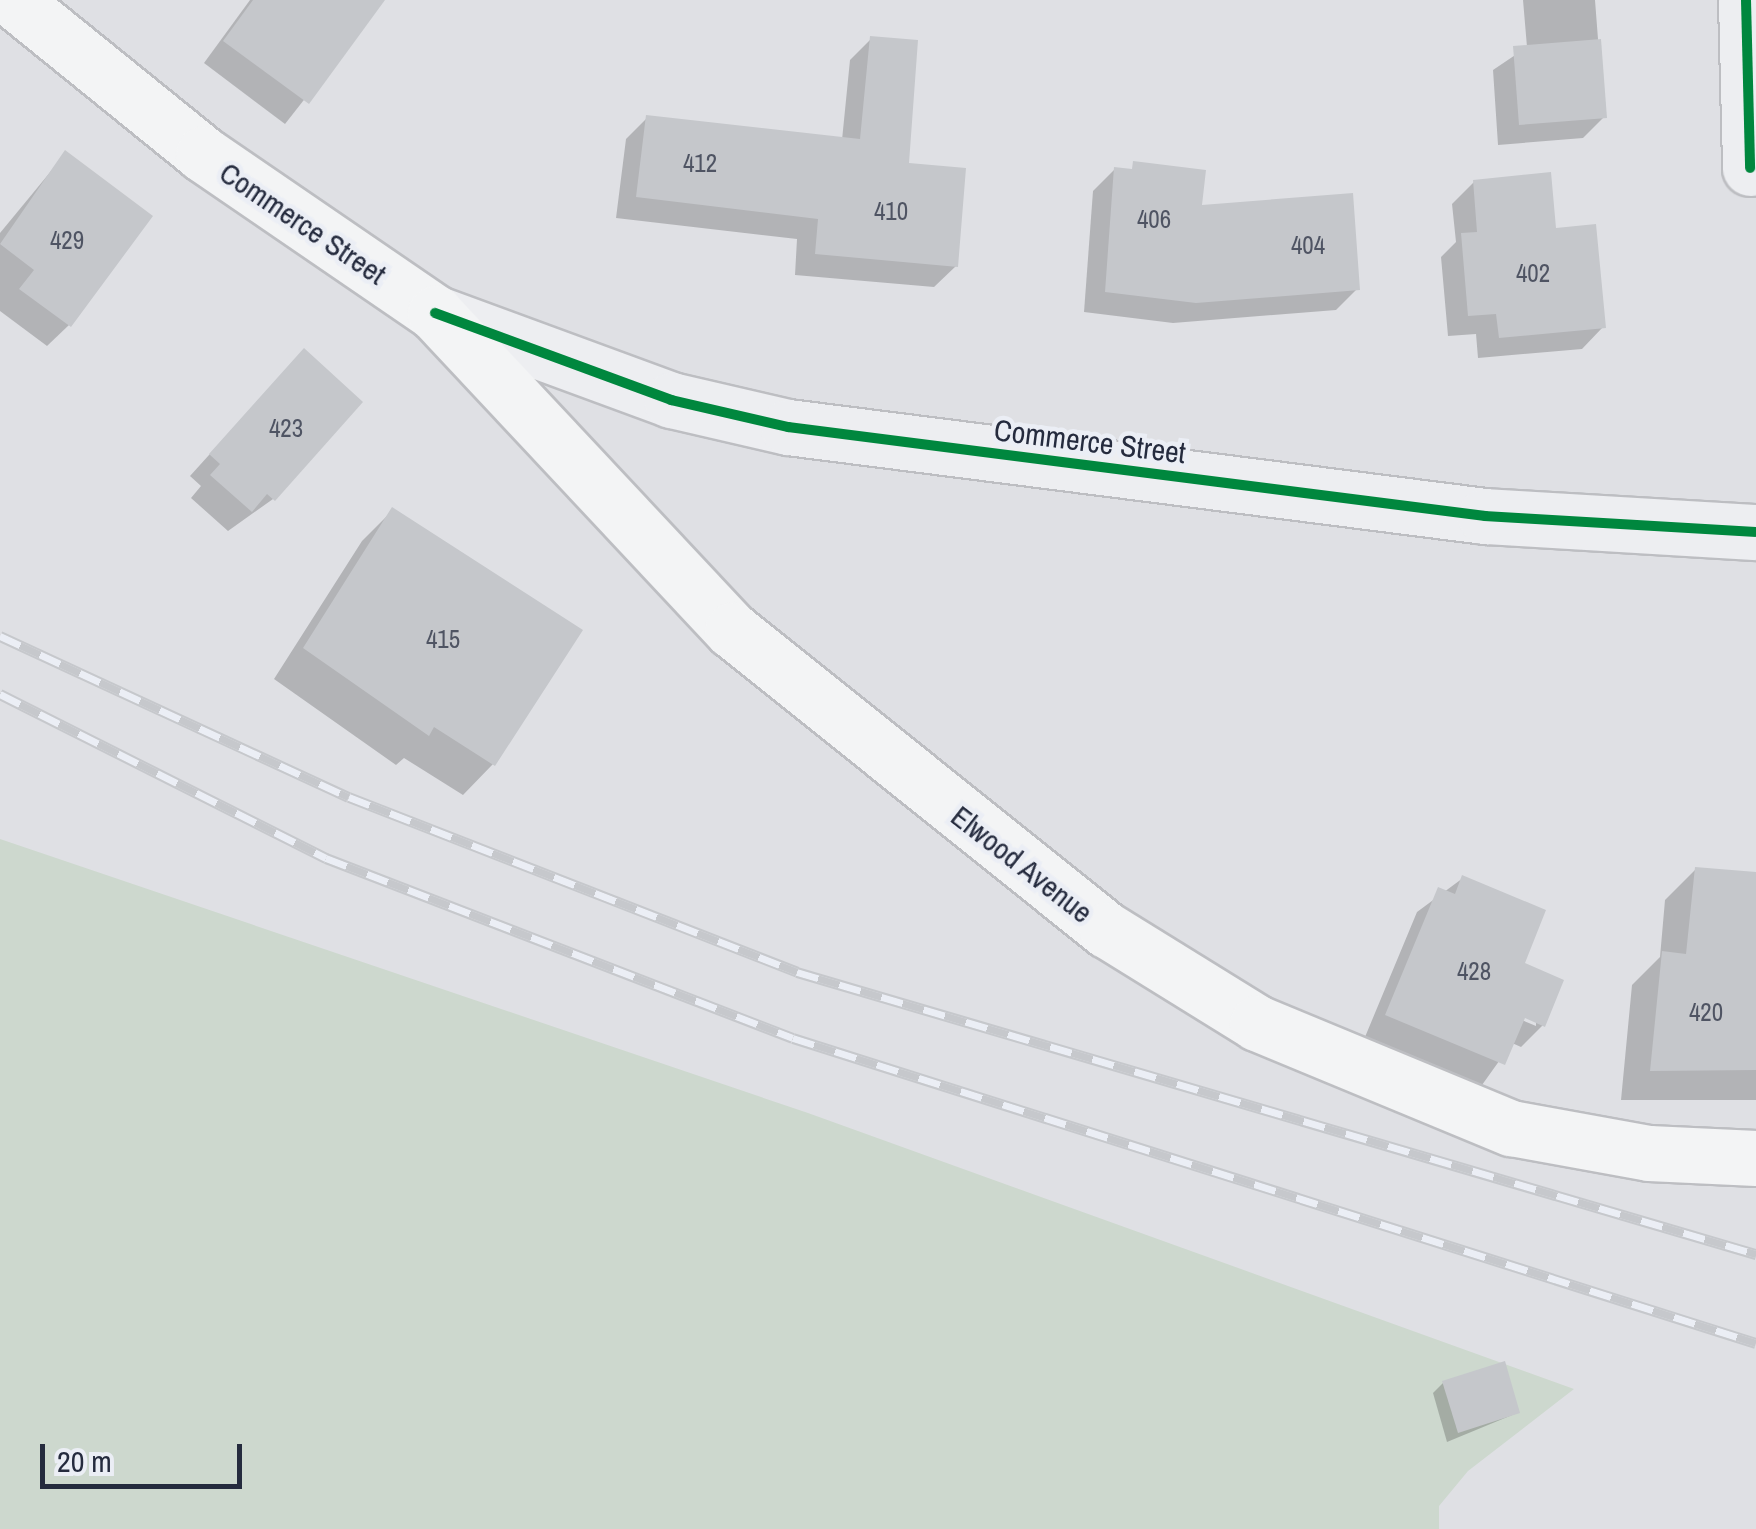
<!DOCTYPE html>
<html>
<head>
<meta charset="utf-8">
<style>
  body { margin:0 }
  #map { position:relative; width:1756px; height:1529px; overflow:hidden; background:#dfe0e4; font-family:"Archivo Narrow",sans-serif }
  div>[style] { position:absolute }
  .green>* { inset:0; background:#cdd8ce }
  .shadow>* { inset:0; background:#0003 }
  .building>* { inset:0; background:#c5c7cb }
  .roads { filter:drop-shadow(2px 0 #bdbec2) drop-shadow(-2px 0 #bdbec2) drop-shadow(0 2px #bdbec2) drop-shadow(0 -2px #bdbec2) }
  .minor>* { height:55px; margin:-27.5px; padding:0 27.5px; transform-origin:27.5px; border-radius:27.5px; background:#edeef1 }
  .tertiary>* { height:55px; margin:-27.5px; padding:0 27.5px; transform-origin:27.5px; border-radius:27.5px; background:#edeef1 }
  .secondary>* { height:55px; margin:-27.5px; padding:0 27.5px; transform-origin:27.5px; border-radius:27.5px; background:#f3f4f5 }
  .rail>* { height:11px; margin-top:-5.5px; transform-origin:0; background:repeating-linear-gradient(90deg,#ebeef5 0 22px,#c6c8cc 0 44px); box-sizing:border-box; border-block:2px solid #c6c8cc }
  .cycleway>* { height:10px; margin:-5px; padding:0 5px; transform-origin:5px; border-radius:5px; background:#00873e }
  span { translate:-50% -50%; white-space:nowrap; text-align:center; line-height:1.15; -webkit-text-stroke:9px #ebeef5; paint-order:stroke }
  .number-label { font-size:25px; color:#4f5463 }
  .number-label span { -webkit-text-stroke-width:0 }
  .street-label { font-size:30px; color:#252b3e }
  .scale { position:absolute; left:40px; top:1444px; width:202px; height:45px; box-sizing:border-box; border:5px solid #252b3e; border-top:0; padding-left:12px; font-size:30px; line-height:35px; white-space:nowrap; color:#252b3e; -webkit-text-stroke:8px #ebeef5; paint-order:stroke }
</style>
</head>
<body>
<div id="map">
  <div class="green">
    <div style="clip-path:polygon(0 839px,808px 1113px,1574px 1389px,1468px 1471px,1439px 1506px,1439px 1529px,0 1529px)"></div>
  </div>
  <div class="shadow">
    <div style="clip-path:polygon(250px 0,376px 0,380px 3px,285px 124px,204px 63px)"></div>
    <div style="clip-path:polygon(1523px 0,1595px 0,1604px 117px,1583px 138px,1498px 145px,1493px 70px,1527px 47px)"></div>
    <div style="clip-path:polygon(871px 39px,906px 166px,956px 266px,934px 287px,795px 275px,797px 239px,616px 218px,626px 139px,647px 118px,842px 140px,850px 60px)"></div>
    <div style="clip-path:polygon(66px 153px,69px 325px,47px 346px,0 311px,0 233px)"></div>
    <div style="clip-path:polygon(1115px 169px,1199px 208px,1357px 289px,1336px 310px,1173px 323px,1084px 312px,1093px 191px)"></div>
    <div style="clip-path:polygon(1474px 182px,1553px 230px,1603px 327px,1582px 349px,1478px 358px,1476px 334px,1448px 336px,1441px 257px,1456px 242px,1452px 204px)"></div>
    <div style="clip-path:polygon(283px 373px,273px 499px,228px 531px,191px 498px,201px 486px,190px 476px)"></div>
    <div style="clip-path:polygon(392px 511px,493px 764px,463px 795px,404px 758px,396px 765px,274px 679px,362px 541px)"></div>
    <div style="clip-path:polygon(1696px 869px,1756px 875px,1756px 1100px,1621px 1100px,1632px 985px,1660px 957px,1665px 900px)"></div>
    <div style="clip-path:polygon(evenodd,1463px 878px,1521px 965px,1543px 1025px,1521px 1047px,1512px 1043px,1482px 1085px,1365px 1037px,1417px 912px,1463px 878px,1514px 1012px,1536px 1020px,1536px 1026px,1512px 1016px,1514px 1012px)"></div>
    <div style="clip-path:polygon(1443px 1383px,1517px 1413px,1447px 1442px,1433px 1393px)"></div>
  </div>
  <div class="building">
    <div style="clip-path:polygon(253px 0,385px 0,309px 104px,223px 41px)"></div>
    <div style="clip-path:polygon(870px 36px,918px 40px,909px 163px,966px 168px,958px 267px,815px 254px,818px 219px,636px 197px,646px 115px,860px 139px)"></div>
    <div style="clip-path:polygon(1601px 39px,1607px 118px,1519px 125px,1513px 46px)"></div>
    <div style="clip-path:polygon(65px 150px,153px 216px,71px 327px,19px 289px,34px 270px,0 244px)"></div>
    <div style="clip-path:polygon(1133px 161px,1206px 170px,1202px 205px,1353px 193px,1360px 290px,1196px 303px,1105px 292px,1114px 167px,1132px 169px)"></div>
    <div style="clip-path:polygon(1551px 172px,1556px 228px,1596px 224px,1606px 328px,1499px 338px,1496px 314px,1468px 316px,1461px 233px,1477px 232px,1473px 180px)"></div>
    <div style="clip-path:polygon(304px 348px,363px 402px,275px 501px,267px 494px,252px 512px,210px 475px,220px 464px,209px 454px)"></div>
    <div style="clip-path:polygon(392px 507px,583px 630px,495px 766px,434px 727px,429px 736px,303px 648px)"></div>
    <div style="clip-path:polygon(1695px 867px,1756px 872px,1756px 1070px,1650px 1071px,1662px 951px,1686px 954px)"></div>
    <div style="clip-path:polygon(1462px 875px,1546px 910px,1525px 963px,1564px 980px,1545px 1027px,1525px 1018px,1505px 1065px,1385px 1015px,1438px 887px,1455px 894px)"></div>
    <div style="clip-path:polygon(1505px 1361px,1520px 1413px,1458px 1433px,1442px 1381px)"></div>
  </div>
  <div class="roads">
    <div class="minor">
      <div style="left:1746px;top:0;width:168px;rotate:88.6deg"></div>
    </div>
    <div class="tertiary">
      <div style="left:435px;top:313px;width:252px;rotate:20.2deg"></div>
      <div style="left:671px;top:400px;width:120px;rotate:13deg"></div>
      <div style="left:788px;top:427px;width:703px;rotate:7.28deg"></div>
      <div style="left:1485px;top:516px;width:271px;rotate:3.4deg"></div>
    </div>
    <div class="secondary">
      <div style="left:13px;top:0;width:245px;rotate:39deg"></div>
      <div style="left:203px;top:154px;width:281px;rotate:34.4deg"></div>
      <div style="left:435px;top:313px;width:434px;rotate:46.9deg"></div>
      <div style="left:732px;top:630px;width:480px;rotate:38.7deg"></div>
      <div style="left:1107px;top:930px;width:176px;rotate:31.8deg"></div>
      <div style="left:1257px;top:1023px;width:275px;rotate:22.5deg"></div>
      <div style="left:1511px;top:1128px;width:140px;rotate:10.3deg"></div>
      <div style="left:1649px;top:1153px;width:107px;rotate:2.7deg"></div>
    </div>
  </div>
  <div class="rail">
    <div style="left:0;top:636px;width:384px;rotate:24.8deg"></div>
    <div style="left:349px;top:797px;width:481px;rotate:21.3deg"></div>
    <div style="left:797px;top:972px;width:1000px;rotate:16.39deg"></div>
    <div style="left:0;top:694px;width:365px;rotate:26.7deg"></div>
    <div style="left:326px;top:858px;width:500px;rotate:21.08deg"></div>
    <div style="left:793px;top:1038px;width:1010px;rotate:17.57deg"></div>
  </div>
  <div class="cycleway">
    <div style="left:1746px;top:0;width:168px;rotate:88.6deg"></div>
    <div style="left:435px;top:313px;width:252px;rotate:20.2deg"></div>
    <div style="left:671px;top:400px;width:120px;rotate:13deg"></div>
    <div style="left:788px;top:427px;width:703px;rotate:7.28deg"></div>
    <div style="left:1485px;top:516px;width:271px;rotate:3.4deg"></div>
  </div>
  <div class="number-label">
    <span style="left:700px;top:163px">412</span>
    <span style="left:891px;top:211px">410</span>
    <span style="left:1154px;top:219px">406</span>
    <span style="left:67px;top:240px">429</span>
    <span style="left:1308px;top:245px">404</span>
    <span style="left:1533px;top:273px">402</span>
    <span style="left:286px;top:428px">423</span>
    <span style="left:443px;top:639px">415</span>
    <span style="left:1474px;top:971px">428</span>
    <span style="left:1706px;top:1012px">420</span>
  </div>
  <div class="street-label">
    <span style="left:303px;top:223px;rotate:34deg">Commerce Street</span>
    <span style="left:1090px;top:441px;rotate:7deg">Commerce Street</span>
    <span style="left:1022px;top:864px;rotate:38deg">Elwood Avenue</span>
  </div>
  <div class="scale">20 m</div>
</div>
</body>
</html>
